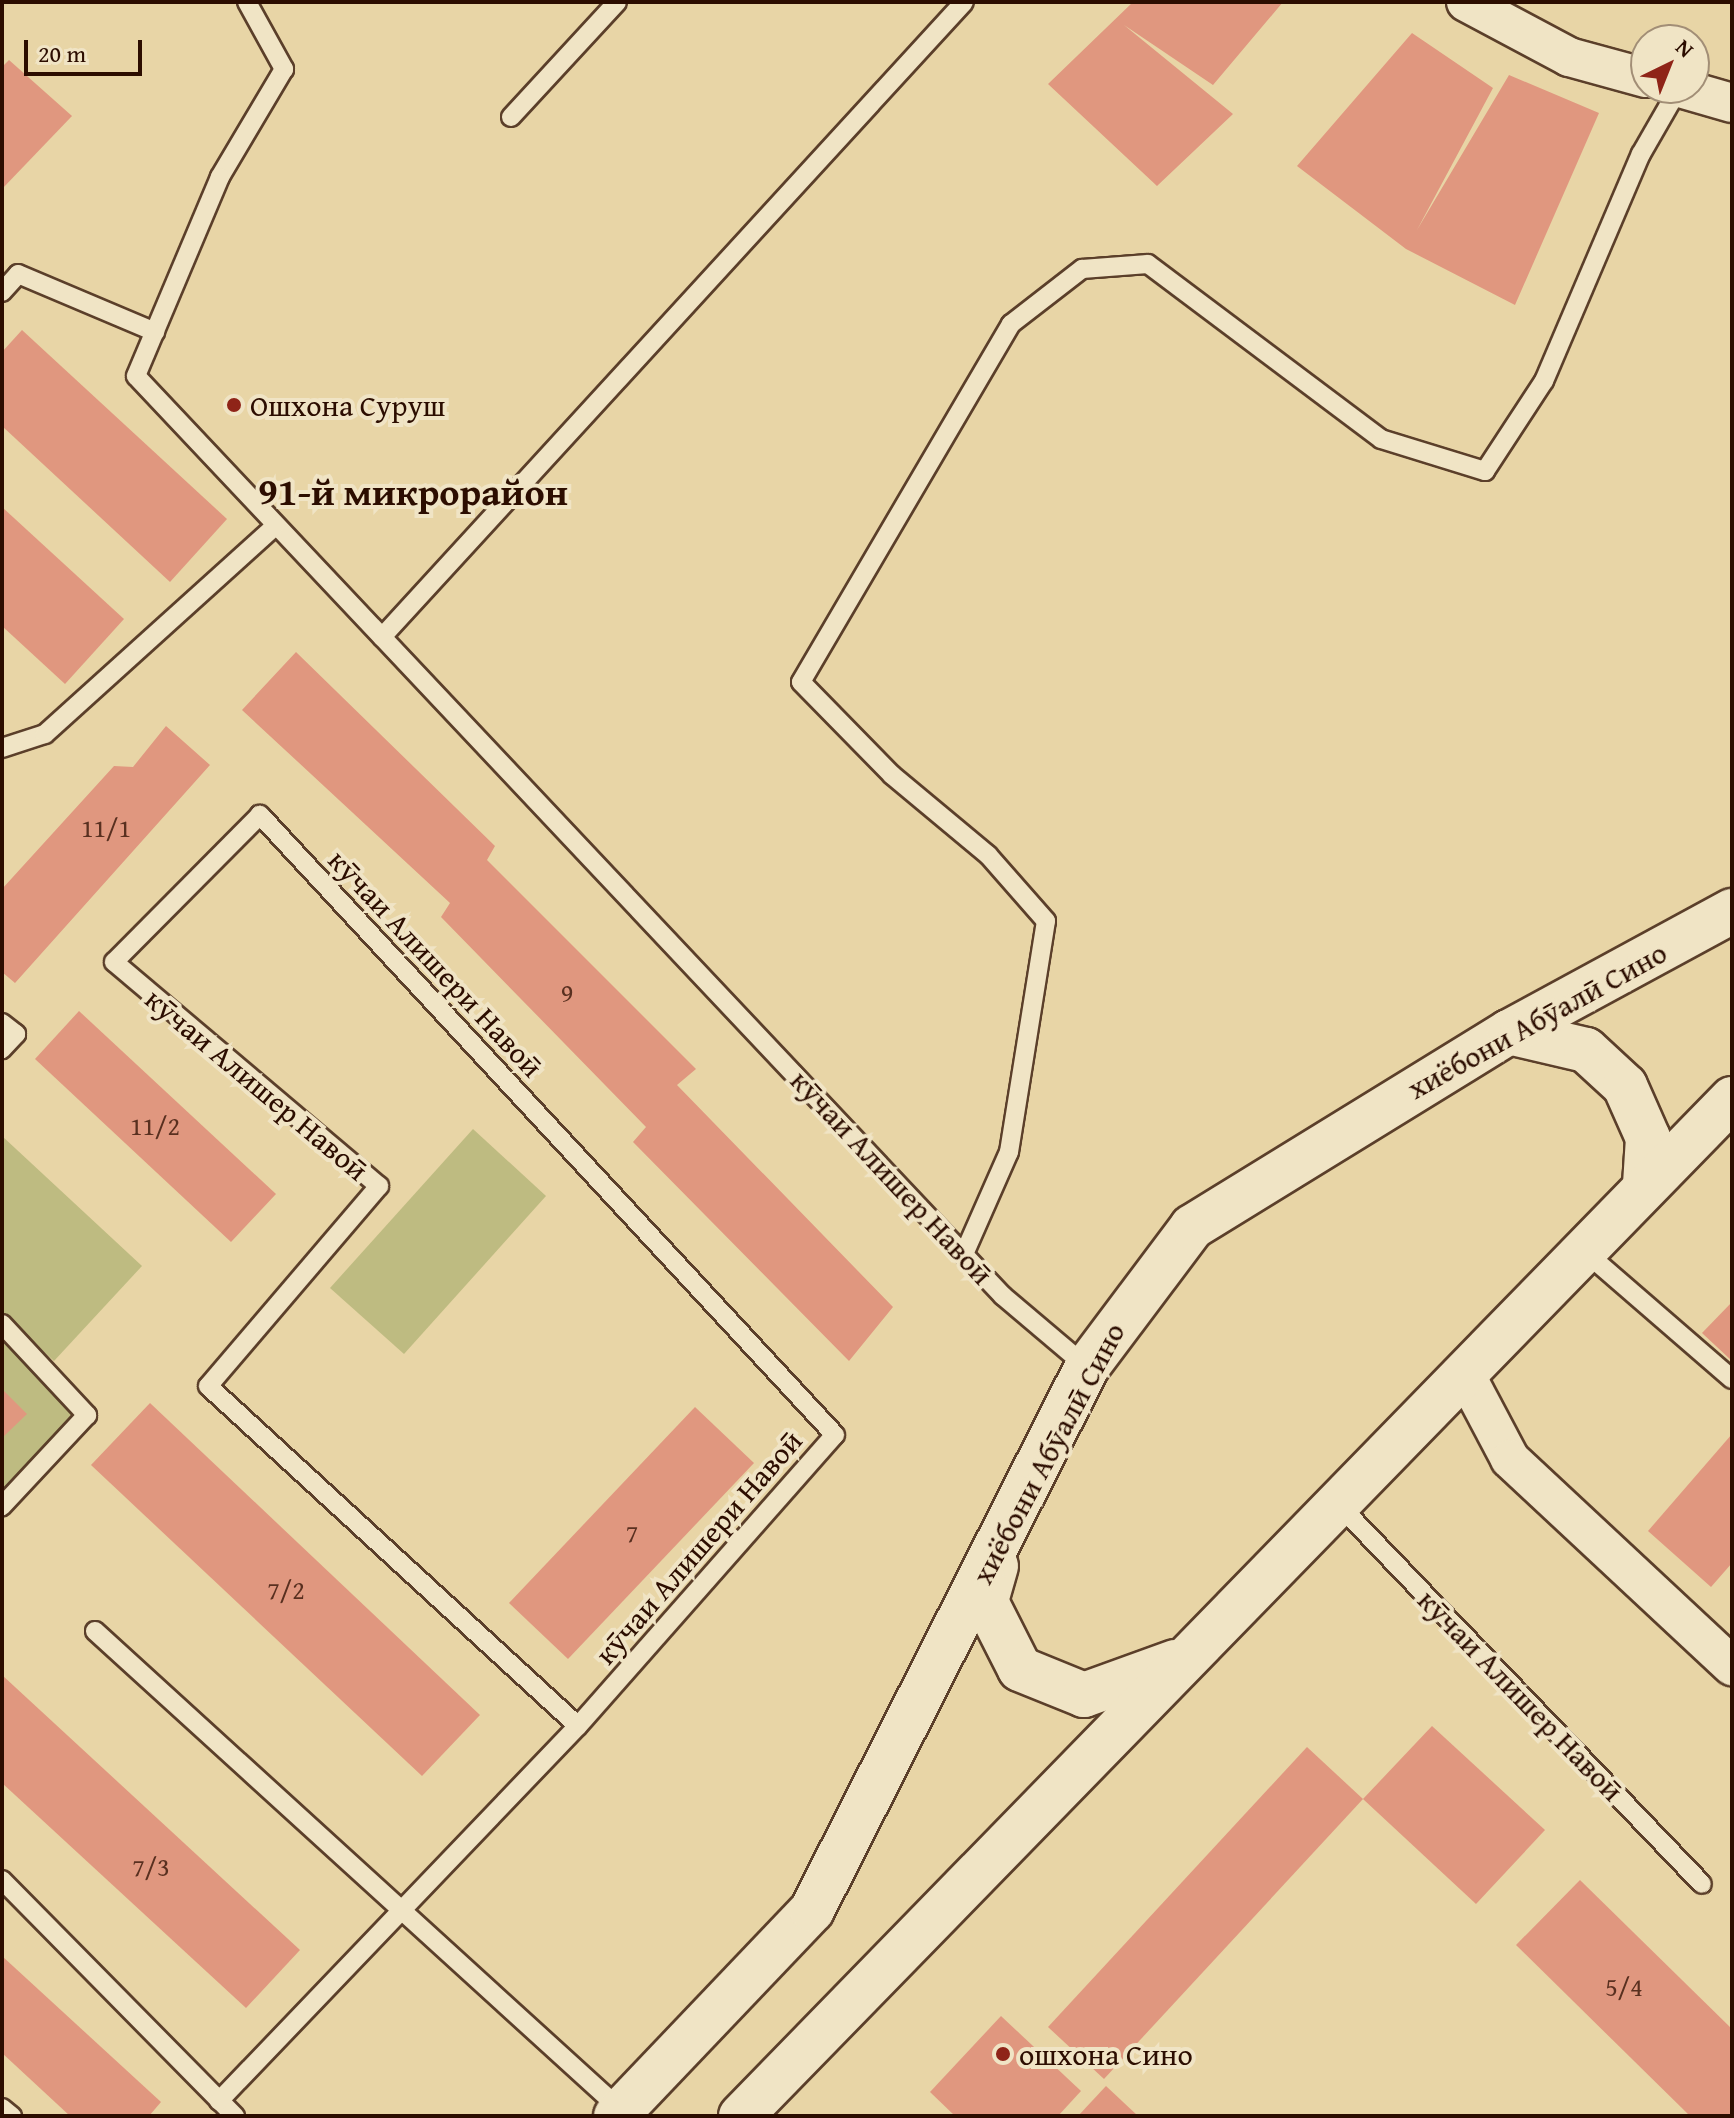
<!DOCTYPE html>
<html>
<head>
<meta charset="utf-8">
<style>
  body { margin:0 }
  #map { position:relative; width:1734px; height:2118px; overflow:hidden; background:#e8d5a6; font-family:"Gentium Book Plus",serif }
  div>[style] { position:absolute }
  .green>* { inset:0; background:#bebb81 }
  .building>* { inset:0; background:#e0977f }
  .roads { filter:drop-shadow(2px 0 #5b3f2a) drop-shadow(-2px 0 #5b3f2a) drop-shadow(0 2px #5b3f2a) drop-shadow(0 -2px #5b3f2a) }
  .lane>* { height:18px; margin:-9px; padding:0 9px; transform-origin:9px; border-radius:9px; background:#f0e4c5 }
  .street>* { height:38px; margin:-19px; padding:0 19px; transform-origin:19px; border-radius:19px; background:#f0e4c5 }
  .secondary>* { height:44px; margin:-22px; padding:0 22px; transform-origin:22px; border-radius:22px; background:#f0e4c5 }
  .dots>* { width:22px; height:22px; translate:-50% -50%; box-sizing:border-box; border:4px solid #f0e4c5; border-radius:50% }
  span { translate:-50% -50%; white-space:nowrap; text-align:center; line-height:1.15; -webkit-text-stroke:8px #f0e4c5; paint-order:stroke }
  .number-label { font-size:26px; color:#593020 }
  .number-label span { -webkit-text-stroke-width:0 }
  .poi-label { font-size:30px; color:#2c0d00 }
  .left { translate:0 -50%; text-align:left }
  .street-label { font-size:30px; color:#2c0d00 }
  .district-label { font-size:38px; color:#2c0d00; font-weight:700 }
  .frame { position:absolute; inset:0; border:4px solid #2c0d00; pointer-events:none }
  .north { position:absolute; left:1630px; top:24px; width:80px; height:80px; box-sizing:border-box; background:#f0e4c5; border:2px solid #a28e76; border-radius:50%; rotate:43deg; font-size:22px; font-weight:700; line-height:32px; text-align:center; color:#2c0d00 }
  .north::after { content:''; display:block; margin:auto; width:28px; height:36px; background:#8f2418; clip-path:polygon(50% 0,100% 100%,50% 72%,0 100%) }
  .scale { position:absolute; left:24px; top:40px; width:118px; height:36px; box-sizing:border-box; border:4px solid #2c0d00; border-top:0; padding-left:10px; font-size:24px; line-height:28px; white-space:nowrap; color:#2c0d00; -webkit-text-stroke:6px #f0e4c5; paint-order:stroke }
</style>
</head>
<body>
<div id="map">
  <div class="green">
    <div style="clip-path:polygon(473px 1129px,546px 1196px,404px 1354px,330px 1288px)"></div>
    <div style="clip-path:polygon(2px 1136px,142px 1266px,54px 1361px,2px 1313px)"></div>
    <div style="clip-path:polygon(2px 1339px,87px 1415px,2px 1496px)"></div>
  </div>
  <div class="building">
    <div style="clip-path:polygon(1133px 2px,1283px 2px,1213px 85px,1124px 25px,1233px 114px,1157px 186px,1048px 84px)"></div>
    <div style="clip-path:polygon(1412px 33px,1493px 88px,1417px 230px,1509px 75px,1599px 113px,1515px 305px,1406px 249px,1297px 166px)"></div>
    <div style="clip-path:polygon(9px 60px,72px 116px,2px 189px,2px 67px)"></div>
    <div style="clip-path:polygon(22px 330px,227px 519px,170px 582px,2px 426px,2px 352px)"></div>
    <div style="clip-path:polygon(2px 507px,124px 619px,65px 684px,2px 626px)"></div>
    <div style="clip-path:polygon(296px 652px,495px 846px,487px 860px,696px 1069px,677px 1085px,893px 1307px,849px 1361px,633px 1142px,646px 1127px,441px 917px,450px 903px,242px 710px)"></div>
    <div style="clip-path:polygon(166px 726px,210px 765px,15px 983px,2px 972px,2px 889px,114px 766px,133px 767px)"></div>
    <div style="clip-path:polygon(79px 1011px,276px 1194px,231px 1242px,35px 1059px)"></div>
    <div style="clip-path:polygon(1732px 1302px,1732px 1361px,1702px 1333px)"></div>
    <div style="clip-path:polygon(2px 1389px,27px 1414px,2px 1438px)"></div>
    <div style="clip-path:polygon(150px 1403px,480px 1715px,422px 1776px,91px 1465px)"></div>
    <div style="clip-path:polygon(695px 1407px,754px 1463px,568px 1659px,509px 1603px)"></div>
    <div style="clip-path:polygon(1732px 1434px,1732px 1563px,1711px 1587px,1648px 1531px)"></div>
    <div style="clip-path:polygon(2px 1675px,300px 1950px,246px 2008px,2px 1783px)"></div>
    <div style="clip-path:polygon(1432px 1726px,1545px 1830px,1476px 1904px,1363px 1799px)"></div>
    <div style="clip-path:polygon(1307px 1747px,1363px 1799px,1104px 2079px,1048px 2027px)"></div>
    <div style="clip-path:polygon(1580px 1880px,1732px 2029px,1732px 2116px,1690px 2116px,1516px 1945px)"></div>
    <div style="clip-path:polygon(2px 1956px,161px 2102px,149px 2116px,70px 2116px,2px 2053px)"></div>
    <div style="clip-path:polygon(1001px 2016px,1081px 2091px,1058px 2116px,955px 2116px,930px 2092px)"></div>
    <div style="clip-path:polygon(1106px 2086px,1138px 2116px,1078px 2116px)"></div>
  </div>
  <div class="roads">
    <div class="lane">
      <div style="left:247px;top:2px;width:77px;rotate:61.1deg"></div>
      <div style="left:284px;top:69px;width:126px;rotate:120.7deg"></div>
      <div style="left:220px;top:177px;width:216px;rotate:112.9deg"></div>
      <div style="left:136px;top:376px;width:1264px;rotate:46.7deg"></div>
      <div style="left:1003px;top:1296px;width:110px;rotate:40.2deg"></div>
      <div style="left:511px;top:117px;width:156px;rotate:-47.3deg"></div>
      <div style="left:2px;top:292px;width:24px;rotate:-48deg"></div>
      <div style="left:18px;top:274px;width:149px;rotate:22.9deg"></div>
      <div style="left:382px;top:637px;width:861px;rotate:-47.49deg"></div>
      <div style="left:2px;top:748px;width:45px;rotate:-18deg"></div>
      <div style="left:45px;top:734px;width:310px;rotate:-42.1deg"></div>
      <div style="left:2px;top:1023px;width:18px;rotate:38deg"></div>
      <div style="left:16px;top:1034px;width:21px;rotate:133deg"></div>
      <div style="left:1583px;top:1250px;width:197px;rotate:40.9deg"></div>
      <div style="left:964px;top:1254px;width:111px;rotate:-66.2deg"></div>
      <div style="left:1009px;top:1152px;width:234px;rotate:-80.9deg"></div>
      <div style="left:1046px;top:921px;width:88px;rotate:-131.3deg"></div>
      <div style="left:988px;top:855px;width:125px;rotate:-140.2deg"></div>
      <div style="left:892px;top:775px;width:130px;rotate:-134.4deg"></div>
      <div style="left:801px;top:682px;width:415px;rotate:-59.6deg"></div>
      <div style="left:1011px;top:324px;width:90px;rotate:-37.8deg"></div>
      <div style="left:1082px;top:269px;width:66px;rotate:-4.3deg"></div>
      <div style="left:1148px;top:264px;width:291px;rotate:36.9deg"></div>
      <div style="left:1381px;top:439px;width:109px;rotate:17.1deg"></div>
      <div style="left:1485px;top:471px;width:108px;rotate:-56.8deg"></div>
      <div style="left:1544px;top:381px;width:247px;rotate:-66.9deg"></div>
      <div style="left:1641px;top:154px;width:76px;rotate:-60.1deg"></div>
      <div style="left:2px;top:1324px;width:125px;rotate:47deg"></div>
      <div style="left:87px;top:1415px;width:125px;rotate:133deg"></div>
      <div style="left:1340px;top:1506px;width:523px;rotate:46.24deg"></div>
      <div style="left:95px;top:1631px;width:711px;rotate:42.32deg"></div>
      <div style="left:2px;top:1880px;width:332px;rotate:45.4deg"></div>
      <div style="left:219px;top:2101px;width:519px;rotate:-46.25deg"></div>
      <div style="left:578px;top:1726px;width:388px;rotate:-48.6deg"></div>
      <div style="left:835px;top:1435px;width:846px;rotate:-132.84deg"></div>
      <div style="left:260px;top:815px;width:207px;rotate:134.8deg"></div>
      <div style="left:114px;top:962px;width:347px;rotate:40.2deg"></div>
      <div style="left:379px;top:1186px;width:263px;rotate:130.5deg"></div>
      <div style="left:208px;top:1386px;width:502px;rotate:42.58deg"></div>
      <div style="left:2px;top:2108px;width:13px;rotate:39deg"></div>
    </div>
    <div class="street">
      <div style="left:1466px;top:2px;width:117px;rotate:28.1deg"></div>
      <div style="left:1569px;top:57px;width:80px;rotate:15.3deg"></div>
      <div style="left:1680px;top:88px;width:54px;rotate:16.1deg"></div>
      <div style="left:1464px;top:1372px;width:98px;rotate:62.1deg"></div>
      <div style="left:1510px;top:1459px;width:304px;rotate:43deg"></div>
    </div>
    <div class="secondary">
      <div style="left:1509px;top:1032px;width:79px;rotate:13.2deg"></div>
      <div style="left:1586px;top:1050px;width:53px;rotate:42.7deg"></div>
      <div style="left:1625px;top:1086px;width:57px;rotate:66.1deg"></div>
      <div style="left:1648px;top:1138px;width:46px;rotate:93.7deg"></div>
      <div style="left:996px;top:1566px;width:37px;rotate:106deg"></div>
      <div style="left:986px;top:1602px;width:75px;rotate:63.1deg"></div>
      <div style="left:1020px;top:1669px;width:69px;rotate:22.1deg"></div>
      <div style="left:1084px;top:1695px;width:97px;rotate:-19.9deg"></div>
      <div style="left:616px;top:2116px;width:284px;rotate:-46.4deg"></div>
      <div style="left:812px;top:1910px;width:609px;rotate:-63.14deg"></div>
      <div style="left:1087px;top:1367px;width:175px;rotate:-53.1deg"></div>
      <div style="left:1192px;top:1227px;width:372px;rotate:-31.6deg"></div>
      <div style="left:1509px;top:1032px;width:254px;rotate:-28.5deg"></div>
      <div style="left:741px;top:2116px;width:1420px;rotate:-45.74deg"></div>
    </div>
  </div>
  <div class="dots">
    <div style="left:234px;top:405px;background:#8f2418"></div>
    <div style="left:1003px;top:2054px;background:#8f2418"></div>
  </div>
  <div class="number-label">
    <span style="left:106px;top:828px">11/1</span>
    <span style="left:567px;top:993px">9</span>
    <span style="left:155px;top:1126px">11/2</span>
    <span style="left:632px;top:1533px">7</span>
    <span style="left:286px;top:1590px">7/2</span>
    <span style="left:151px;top:1867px">7/3</span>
    <span style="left:1624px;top:1987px">5/4</span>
  </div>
  <div class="poi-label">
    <span class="left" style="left:250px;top:405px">Ошхона Суруш</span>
    <span class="left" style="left:1019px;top:2054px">ошхона Сино</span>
  </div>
  <div class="street-label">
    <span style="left:436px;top:963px;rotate:47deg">кӯчаи Алишери Навоӣ</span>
    <span style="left:1537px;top:1020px;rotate:-29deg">хиёбони Абӯалӣ Сино</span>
    <span style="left:257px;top:1084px;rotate:40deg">кӯчаи Алишер Навоӣ</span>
    <span style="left:892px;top:1177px;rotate:47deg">кӯчаи Алишер Навоӣ</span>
    <span style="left:1048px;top:1453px;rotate:-62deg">хиёбони Абӯалӣ Сино</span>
    <span style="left:698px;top:1547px;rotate:-49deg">кӯчаи Алишери Навоӣ</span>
    <span style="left:1521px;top:1695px;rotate:46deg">кӯчаи Алишер Навоӣ</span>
  </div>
  <div class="district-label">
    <span style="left:413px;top:492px">91-й микрорайон</span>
  </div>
  <div class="frame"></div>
  <div class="north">N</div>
  <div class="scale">20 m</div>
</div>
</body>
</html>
